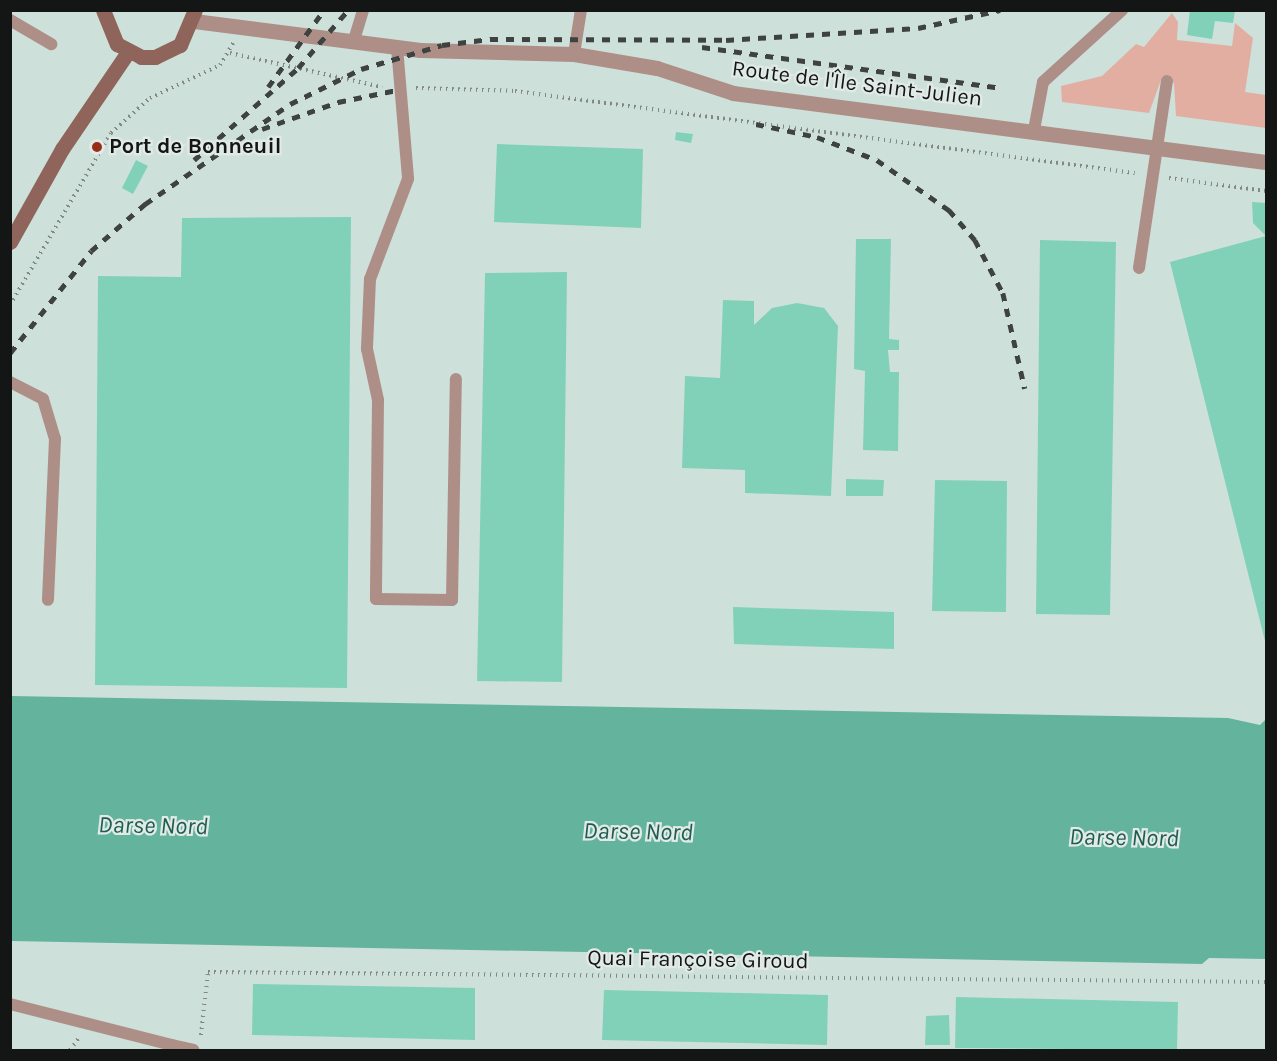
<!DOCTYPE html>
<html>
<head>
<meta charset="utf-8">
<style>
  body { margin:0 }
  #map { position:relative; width:1277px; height:1061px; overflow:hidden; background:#e1eae7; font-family:Karla,sans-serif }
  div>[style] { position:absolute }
  .built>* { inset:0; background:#cee0da }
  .green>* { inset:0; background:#e2aea2 }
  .water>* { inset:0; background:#64b39d }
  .building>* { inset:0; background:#81d1b9 }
  .path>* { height:4px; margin-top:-2px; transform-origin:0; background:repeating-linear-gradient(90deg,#828886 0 1.5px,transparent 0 6px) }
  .service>* { height:12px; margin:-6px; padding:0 6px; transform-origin:6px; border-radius:6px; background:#ae8f88 }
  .minor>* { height:15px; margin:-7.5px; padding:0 7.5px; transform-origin:7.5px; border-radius:7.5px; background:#ae8f88 }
  .secondary>* { height:15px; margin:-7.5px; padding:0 7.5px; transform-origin:7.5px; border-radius:7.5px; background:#8f645b }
  .rail>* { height:4.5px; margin-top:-2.25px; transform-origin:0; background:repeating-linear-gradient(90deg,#3e4240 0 8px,transparent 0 16px) }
  .dots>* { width:16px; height:16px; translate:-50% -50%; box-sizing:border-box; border:3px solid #e1eae7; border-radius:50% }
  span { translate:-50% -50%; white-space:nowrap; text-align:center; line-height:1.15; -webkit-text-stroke:4.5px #e1eae7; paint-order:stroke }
  .street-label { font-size:22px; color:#131615 }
  .poi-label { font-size:22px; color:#131615; font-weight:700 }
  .left { translate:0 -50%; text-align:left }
  .water-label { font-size:24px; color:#1f5e4e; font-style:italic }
  .frame { position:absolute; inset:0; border:12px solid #131615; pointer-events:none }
</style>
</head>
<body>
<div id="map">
  <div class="built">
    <div style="clip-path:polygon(11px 11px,1266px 11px,1266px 1050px,11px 1050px)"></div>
  </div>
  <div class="green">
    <div style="clip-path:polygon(1172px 13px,1178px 22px,1177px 40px,1232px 46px,1235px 23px,1253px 38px,1245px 92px,1266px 95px,1266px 128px,1176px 116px,1174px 83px,1161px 80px,1149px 113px,1062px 102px,1061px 86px,1102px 76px,1136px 44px,1144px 47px)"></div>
  </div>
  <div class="water">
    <div style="clip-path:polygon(11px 696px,1228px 718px,1260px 725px,1266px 719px,1266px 959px,1209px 958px,1202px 964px,11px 941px)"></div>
  </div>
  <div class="building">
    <div style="clip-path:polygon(1190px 10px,1235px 10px,1233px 23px,1215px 21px,1212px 39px,1187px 35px)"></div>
    <div style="clip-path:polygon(676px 132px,693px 134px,691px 143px,675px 140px)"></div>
    <div style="clip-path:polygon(497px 144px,643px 149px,641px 228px,494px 222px)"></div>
    <div style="clip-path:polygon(136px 160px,148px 166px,133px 194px,122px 188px)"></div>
    <div style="clip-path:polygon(1252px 202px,1266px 203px,1266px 645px,1170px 262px,1266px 236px,1253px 223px)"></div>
    <div style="clip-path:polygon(351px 217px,347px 688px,95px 685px,98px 276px,181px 277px,182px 218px)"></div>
    <div style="clip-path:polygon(856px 239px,891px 239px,889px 339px,899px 340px,899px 350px,888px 350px,890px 372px,899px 372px,898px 451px,863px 450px,865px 371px,854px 369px)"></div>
    <div style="clip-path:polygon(1040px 240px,1116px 242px,1110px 615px,1036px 614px)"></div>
    <div style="clip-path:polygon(567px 272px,562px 682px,477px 681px,485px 273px)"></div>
    <div style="clip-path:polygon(723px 300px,754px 301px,754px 325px,772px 308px,797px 303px,824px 308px,838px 326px,831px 496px,745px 493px,745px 470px,682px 468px,685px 376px,720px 378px)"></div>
    <div style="clip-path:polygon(846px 479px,884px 480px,883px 496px,846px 496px)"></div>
    <div style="clip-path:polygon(935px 480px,1007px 481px,1006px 612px,932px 611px)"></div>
    <div style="clip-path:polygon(733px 607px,894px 612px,894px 649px,734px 644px)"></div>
    <div style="clip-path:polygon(253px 984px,475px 988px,475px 1040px,252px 1035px)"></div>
    <div style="clip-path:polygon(604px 990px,828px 995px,827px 1045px,602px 1040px)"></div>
    <div style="clip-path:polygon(956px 997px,1178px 1002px,1177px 1050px,955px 1048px)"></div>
    <div style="clip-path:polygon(949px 1015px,950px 1045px,925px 1045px,926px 1016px)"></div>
  </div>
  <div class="path">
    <div style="left:230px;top:53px;width:156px;rotate:12.6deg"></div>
    <div style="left:416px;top:88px;width:99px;rotate:1.7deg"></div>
    <div style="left:515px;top:91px;width:625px;rotate:7.53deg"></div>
    <div style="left:1169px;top:178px;width:98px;rotate:7.6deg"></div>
    <div style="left:10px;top:305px;width:199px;rotate:-59.6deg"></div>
    <div style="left:111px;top:133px;width:52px;rotate:-41.9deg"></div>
    <div style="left:150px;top:98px;width:77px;rotate:-25.2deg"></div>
    <div style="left:220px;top:65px;width:26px;rotate:-59deg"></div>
    <div style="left:201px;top:1035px;width:63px;rotate:-83.7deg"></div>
    <div style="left:208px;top:972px;width:1058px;rotate:0.54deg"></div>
    <div style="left:70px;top:1050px;width:14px;rotate:-54deg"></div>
  </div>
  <div class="service">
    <div style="left:10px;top:20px;width:48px;rotate:30.3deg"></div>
    <div style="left:354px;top:40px;width:31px;rotate:-73deg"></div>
    <div style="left:397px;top:47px;width:132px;rotate:85.2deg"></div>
    <div style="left:408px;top:179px;width:107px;rotate:110.8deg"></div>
    <div style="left:370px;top:279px;width:70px;rotate:92.5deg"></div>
    <div style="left:367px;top:349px;width:52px;rotate:77.8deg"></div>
    <div style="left:378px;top:400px;width:199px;rotate:90.6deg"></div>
    <div style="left:376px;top:599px;width:76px;rotate:0.8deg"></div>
    <div style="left:452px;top:600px;width:221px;rotate:-89deg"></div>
    <div style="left:574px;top:54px;width:45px;rotate:-81deg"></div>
    <div style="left:1034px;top:130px;width:49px;rotate:-79.4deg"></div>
    <div style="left:1043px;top:82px;width:107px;rotate:-42.3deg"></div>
    <div style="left:1139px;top:268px;width:189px;rotate:-81.5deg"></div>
    <div style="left:10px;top:382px;width:37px;rotate:27deg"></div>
    <div style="left:43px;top:399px;width:42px;rotate:73.3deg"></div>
    <div style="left:55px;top:439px;width:161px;rotate:92.5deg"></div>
    <div style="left:10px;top:1004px;width:167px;rotate:14.2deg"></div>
    <div style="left:170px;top:1050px;width:5px;rotate:-68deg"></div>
    <div style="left:172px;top:1045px;width:22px;rotate:13deg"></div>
  </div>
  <div class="minor">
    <div style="left:194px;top:21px;width:228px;rotate:7.3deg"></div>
    <div style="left:420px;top:50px;width:154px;rotate:1.5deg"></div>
    <div style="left:574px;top:54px;width:84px;rotate:9.6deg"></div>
    <div style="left:657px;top:68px;width:80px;rotate:18.2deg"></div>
    <div style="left:733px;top:93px;width:537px;rotate:7.38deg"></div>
  </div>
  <div class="secondary">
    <div style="left:103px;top:10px;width:37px;rotate:68deg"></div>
    <div style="left:117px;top:44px;width:27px;rotate:28deg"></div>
    <div style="left:141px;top:57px;width:14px"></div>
    <div style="left:155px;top:57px;width:28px;rotate:-26deg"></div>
    <div style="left:180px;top:45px;width:38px;rotate:-67deg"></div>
    <div style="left:10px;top:242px;width:107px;rotate:-60.8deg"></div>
    <div style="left:62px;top:149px;width:117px;rotate:-55.8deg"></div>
  </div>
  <div class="rail">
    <div style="left:702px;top:47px;width:301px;rotate:7.8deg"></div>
    <div style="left:268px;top:87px;width:95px;rotate:-54deg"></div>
    <div style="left:756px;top:124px;width:62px;rotate:12deg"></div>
    <div style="left:817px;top:137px;width:64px;rotate:21deg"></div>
    <div style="left:877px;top:160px;width:88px;rotate:34.8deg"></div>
    <div style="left:949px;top:210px;width:40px;rotate:49deg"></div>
    <div style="left:975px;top:240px;width:60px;rotate:62.2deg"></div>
    <div style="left:1003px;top:293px;width:98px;rotate:77.1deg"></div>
    <div style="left:262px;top:129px;width:81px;rotate:-19.6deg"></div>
    <div style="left:338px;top:102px;width:60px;rotate:-11.5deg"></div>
    <div style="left:194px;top:160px;width:139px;rotate:-41.5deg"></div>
    <div style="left:298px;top:68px;width:77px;rotate:-49.2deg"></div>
    <div style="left:10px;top:353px;width:130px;rotate:-51.5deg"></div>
    <div style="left:91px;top:251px;width:72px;rotate:-41deg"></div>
    <div style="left:145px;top:204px;width:176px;rotate:-34.6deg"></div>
    <div style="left:290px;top:104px;width:79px;rotate:-26.2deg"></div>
    <div style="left:361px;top:69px;width:84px;rotate:-16.5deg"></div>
    <div style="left:442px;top:45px;width:48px;rotate:-7.1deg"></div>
    <div style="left:490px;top:39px;width:236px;rotate:0.2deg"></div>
    <div style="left:726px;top:40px;width:192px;rotate:-3.6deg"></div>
    <div style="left:918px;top:28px;width:84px;rotate:-12.4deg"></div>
  </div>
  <div class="dots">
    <div style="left:97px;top:147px;background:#972e1a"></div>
  </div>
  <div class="street-label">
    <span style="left:857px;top:84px;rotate:7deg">Route de l'Île Saint-Julien</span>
    <span style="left:698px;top:960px;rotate:1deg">Quai Françoise Giroud</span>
  </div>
  <div class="poi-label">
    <span class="left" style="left:109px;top:147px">Port de Bonneuil</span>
  </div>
  <div class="water-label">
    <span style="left:153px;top:826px;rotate:1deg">Darse Nord</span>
    <span style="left:638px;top:832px;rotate:1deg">Darse Nord</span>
    <span style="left:1124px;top:838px;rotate:1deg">Darse Nord</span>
  </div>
  <div class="frame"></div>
</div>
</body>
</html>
